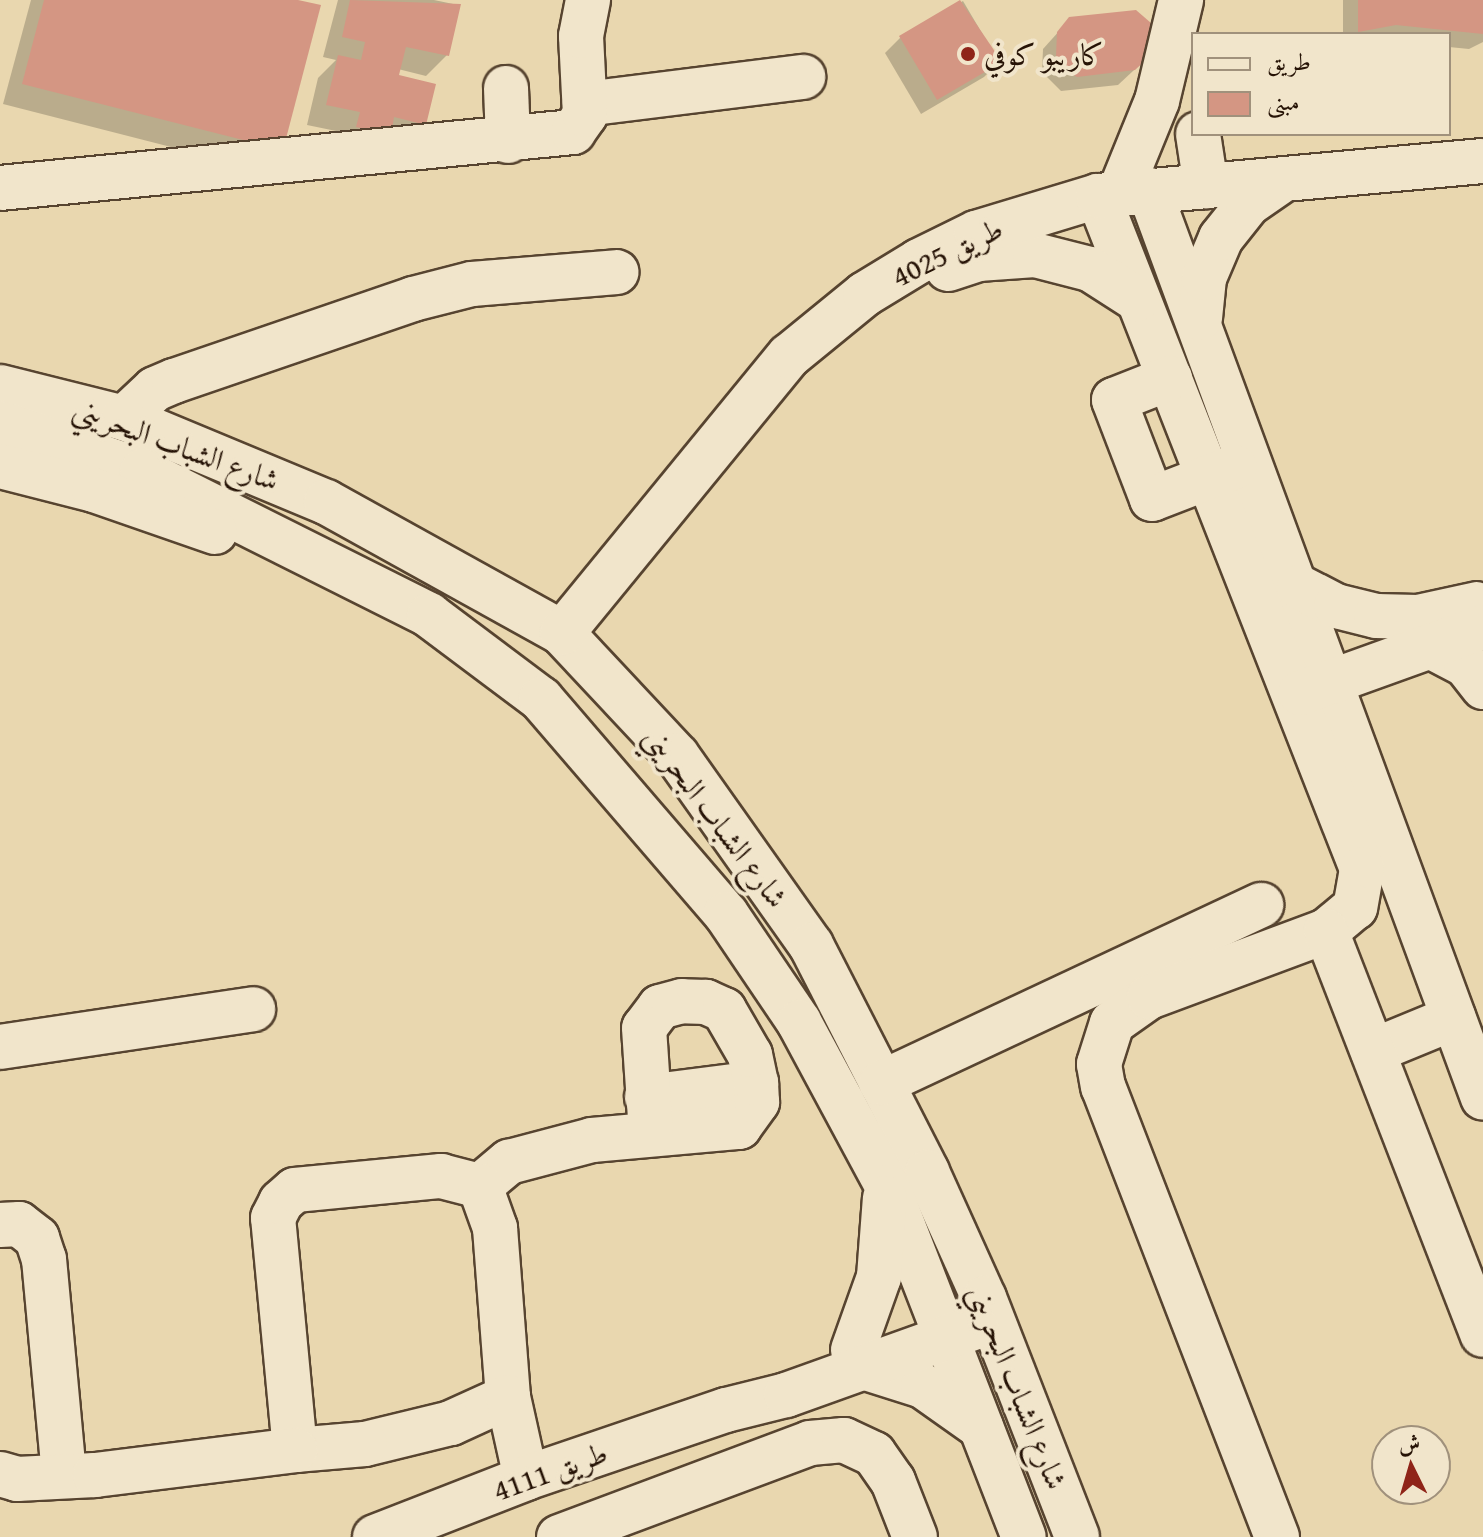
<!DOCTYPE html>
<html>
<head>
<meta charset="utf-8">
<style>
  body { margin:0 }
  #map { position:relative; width:1483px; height:1537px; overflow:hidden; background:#e9d7af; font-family:"Gentium Book Plus",Amiri,serif }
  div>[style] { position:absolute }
  .shadow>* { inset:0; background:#0003 }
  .building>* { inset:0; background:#d49683 }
  .roads { filter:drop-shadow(2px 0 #574430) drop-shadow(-2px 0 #574430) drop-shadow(0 2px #574430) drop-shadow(0 -2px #574430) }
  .minor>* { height:44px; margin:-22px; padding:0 22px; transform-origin:22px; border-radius:22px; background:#f1e5cb }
  .dots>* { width:22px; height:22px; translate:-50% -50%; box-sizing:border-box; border:4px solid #f1e5cb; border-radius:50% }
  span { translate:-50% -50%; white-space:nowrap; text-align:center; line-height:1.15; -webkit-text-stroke:8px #f1e5cb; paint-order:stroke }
  .poi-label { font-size:30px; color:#261306 }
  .left { translate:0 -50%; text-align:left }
  .street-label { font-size:30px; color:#261306 }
  .legend { position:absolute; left:1191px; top:32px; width:260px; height:104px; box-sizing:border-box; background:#f1e5cb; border:2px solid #a0917c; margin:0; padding:10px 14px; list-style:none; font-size:24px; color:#261306 }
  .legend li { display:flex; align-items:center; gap:16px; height:40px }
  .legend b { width:40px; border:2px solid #a0917c }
  .north { position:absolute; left:1371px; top:1425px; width:80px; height:80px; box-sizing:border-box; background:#f1e5cb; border:2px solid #a0917c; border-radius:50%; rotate:355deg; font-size:22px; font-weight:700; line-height:32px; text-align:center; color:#261306 }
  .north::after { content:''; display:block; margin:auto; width:28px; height:36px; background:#8f2418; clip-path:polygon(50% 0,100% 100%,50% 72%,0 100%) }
</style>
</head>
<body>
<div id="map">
  <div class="shadow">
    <div style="clip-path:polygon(31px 0,290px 0,261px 170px,3px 104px)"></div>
    <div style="clip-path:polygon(338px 0,434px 0,458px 5px,447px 55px,426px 76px,398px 69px,397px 77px,424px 124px,404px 144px,337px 147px,341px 132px,307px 125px,318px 78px,336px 60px,323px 57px)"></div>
    <div style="clip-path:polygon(1343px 0,1483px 0,1483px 42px,1469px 49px,1449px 47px,1449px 34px,1343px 34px)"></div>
    <div style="clip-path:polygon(963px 1px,999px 62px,984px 77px,921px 114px,885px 53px,900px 38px)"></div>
    <div style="clip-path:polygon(1070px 19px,1148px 57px,1118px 85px,1061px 91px,1042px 72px,1043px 49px)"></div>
  </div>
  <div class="building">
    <div style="clip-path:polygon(44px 0,298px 0,321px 5px,283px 150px,22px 84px)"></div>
    <div style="clip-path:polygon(350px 0,461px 4px,449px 56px,406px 47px,399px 75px,436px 84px,426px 125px,394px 117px,391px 135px,356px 127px,360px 112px,326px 105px,338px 55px,361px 60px,365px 42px,342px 37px)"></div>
    <div style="clip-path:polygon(960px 0,1002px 62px,937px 100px,899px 36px)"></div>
    <div style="clip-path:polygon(1358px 0,1483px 0,1483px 34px,1396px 25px,1358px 32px)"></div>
    <div style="clip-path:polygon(1136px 10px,1151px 23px,1153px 42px,1149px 57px,1135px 70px,1077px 77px,1064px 68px,1056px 56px,1057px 32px,1069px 17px)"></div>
  </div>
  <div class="roads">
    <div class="minor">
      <div style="left:506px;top:88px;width:53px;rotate:87.8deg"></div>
      <div style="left:585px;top:104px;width:220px;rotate:-7.1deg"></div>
      <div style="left:1198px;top:134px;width:53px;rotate:81.3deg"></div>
      <div style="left:0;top:188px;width:576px;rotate:-5.58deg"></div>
      <div style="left:573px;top:132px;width:21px;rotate:-55deg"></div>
      <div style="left:585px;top:115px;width:79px;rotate:-92.9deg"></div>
      <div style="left:581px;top:36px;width:37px;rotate:-79deg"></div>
      <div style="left:1149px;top:190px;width:967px;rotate:69.8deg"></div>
      <div style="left:1119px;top:194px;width:100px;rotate:-67.8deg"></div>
      <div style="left:1157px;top:101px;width:104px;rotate:-76.6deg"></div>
      <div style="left:1098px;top:196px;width:723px;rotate:68.58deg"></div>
      <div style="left:1362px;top:869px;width:39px;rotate:100deg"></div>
      <div style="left:1355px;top:907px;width:38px;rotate:140deg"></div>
      <div style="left:948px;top:269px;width:32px;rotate:-18deg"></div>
      <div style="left:978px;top:259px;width:57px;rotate:-4deg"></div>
      <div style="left:1035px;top:255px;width:57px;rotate:14.3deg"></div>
      <div style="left:1090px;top:269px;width:56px;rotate:32.6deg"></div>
      <div style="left:1200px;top:318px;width:40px;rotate:-84.3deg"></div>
      <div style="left:1204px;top:278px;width:43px;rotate:-67deg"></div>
      <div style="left:1221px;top:238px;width:43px;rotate:-51.5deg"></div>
      <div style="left:1248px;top:204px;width:44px;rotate:-34.8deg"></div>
      <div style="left:1170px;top:378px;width:60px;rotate:158.6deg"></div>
      <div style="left:1114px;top:400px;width:106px;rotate:69deg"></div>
      <div style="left:1152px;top:499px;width:89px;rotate:-21.1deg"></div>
      <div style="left:0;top:387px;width:128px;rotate:14deg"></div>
      <div style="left:124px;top:418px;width:219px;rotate:22.6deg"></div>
      <div style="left:326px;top:502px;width:270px;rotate:29deg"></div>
      <div style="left:562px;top:633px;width:168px;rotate:46.9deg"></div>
      <div style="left:677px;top:756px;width:232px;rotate:54.7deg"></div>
      <div style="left:811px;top:945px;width:255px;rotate:62.9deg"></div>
      <div style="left:927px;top:1172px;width:138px;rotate:65.7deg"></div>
      <div style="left:984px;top:1298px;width:256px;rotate:68.7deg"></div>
      <div style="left:124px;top:418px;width:42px;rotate:-43.1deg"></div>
      <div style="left:155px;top:389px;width:21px;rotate:-23deg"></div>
      <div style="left:174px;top:381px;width:253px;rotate:-18.9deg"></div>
      <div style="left:413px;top:299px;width:61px;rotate:-14.3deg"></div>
      <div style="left:472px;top:284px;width:145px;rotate:-4.7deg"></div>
      <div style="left:0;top:423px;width:150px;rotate:18.7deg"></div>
      <div style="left:142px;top:471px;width:321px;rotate:26.6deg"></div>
      <div style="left:429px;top:615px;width:140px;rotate:36.9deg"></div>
      <div style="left:541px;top:699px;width:284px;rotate:49.3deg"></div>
      <div style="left:726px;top:914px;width:130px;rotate:55.9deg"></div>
      <div style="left:799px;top:1022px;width:187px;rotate:61.7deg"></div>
      <div style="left:888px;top:1187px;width:375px;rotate:68.8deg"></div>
      <div style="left:0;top:466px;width:97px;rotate:14.3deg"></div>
      <div style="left:94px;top:490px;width:128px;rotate:19.1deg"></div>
      <div style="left:1299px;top:587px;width:42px;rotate:27.2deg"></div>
      <div style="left:1336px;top:606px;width:41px;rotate:14deg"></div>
      <div style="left:1376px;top:616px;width:42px;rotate:1.4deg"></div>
      <div style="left:1418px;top:617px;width:60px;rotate:-12.4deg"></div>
      <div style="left:562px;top:633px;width:358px;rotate:-50.7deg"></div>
      <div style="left:789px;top:356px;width:98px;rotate:-39.2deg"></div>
      <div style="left:865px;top:294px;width:63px;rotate:-31.4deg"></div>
      <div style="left:919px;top:261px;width:64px;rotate:-26.2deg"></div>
      <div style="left:976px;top:233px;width:127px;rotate:-16.9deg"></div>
      <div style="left:1098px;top:196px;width:387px;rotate:-5.2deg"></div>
      <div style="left:1430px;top:646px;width:41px;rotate:27.8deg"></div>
      <div style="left:1466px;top:665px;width:28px;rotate:52deg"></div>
      <div style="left:1300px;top:693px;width:195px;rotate:-19.8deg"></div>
      <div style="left:0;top:1047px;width:256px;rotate:-8.5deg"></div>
      <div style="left:1373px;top:1051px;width:87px;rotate:-22.4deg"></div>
      <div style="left:881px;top:1083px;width:420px;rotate:-25.1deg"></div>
      <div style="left:647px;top:1097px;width:110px;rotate:-7.3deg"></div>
      <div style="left:480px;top:1186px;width:38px;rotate:-40deg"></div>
      <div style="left:509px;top:1162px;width:86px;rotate:-14.8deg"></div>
      <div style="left:592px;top:1140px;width:148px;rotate:-5.1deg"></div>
      <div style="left:739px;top:1127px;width:31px;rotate:-54deg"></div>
      <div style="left:757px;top:1102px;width:19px;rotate:-93deg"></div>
      <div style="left:756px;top:1083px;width:29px;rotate:-102deg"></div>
      <div style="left:750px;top:1055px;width:52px;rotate:-120deg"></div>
      <div style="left:724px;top:1010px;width:20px;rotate:-156deg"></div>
      <div style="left:706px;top:1002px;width:24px;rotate:-178deg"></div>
      <div style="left:682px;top:1001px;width:23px;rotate:165deg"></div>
      <div style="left:660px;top:1007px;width:26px;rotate:127deg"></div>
      <div style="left:644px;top:1028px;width:105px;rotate:86.2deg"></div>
      <div style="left:0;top:1225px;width:19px;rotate:-3deg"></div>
      <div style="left:19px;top:1224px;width:23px;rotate:38deg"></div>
      <div style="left:37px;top:1238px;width:22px;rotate:72deg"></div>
      <div style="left:44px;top:1259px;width:218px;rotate:84.7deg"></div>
      <div style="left:853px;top:1350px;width:77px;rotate:-70.4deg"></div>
      <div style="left:879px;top:1277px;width:79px;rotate:-85.7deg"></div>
      <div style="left:863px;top:1367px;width:63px;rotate:17.6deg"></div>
      <div style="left:923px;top:1386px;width:71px;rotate:35.3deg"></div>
      <div style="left:508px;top:1397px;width:63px;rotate:155.5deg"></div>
      <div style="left:451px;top:1423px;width:89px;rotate:166.3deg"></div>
      <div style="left:365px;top:1444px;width:70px;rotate:175.1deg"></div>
      <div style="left:295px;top:1450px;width:233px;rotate:-95.4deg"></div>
      <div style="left:273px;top:1218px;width:18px;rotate:-63deg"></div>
      <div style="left:281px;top:1202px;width:18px;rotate:-41deg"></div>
      <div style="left:295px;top:1190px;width:147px;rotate:-5.5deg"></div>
      <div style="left:441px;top:1176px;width:40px;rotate:14.4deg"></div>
      <div style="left:480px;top:1186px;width:45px;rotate:70.3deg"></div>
      <div style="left:495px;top:1228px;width:169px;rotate:85.6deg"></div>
      <div style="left:508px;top:1397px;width:83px;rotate:77.5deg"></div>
      <div style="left:0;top:1474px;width:18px;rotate:16deg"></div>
      <div style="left:17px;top:1479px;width:78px;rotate:-2.9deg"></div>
      <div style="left:95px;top:1475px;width:202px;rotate:-7.1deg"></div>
      <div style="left:375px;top:1537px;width:162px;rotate:-21.3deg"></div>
      <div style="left:526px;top:1478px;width:211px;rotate:-18.8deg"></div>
      <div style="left:726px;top:1410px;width:62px;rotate:-14deg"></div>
      <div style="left:786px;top:1395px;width:202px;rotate:-19.7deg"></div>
      <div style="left:559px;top:1537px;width:268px;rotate:-20.5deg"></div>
      <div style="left:810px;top:1443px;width:34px;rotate:-5deg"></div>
      <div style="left:844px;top:1440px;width:33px;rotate:25deg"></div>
      <div style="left:874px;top:1454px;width:33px;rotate:55deg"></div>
      <div style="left:893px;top:1481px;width:60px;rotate:68.6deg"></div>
      <div style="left:1277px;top:1537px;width:482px;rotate:-111.1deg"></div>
      <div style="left:1103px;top:1087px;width:23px;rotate:-100deg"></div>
      <div style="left:1099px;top:1064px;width:43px;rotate:-72.4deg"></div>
      <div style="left:1112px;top:1023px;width:45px;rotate:-35.1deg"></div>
      <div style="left:1149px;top:997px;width:189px;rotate:-20.4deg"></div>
      <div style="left:1326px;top:931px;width:433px;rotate:68.8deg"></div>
    </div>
  </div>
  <div class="dots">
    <div style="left:968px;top:54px;background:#8f2418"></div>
  </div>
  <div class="poi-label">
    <span class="left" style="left:984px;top:54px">كاريبو كوفي</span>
  </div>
  <div class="street-label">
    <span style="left:947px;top:252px;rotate:-26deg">طريق 4025</span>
    <span style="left:176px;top:444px;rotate:20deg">شارع الشباب البحريني</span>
    <span style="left:716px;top:817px;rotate:53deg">شارع الشباب البحريني</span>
    <span style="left:1018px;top:1387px;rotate:68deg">شارع الشباب البحريني</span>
    <span style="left:550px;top:1471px;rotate:-20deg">طريق 4111</span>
  </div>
  <ul class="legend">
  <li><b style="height:10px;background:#f1e5cb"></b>طريق</li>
  <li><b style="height:22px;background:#d49683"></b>مبنى</li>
  </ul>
  <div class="north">ش</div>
</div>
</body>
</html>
